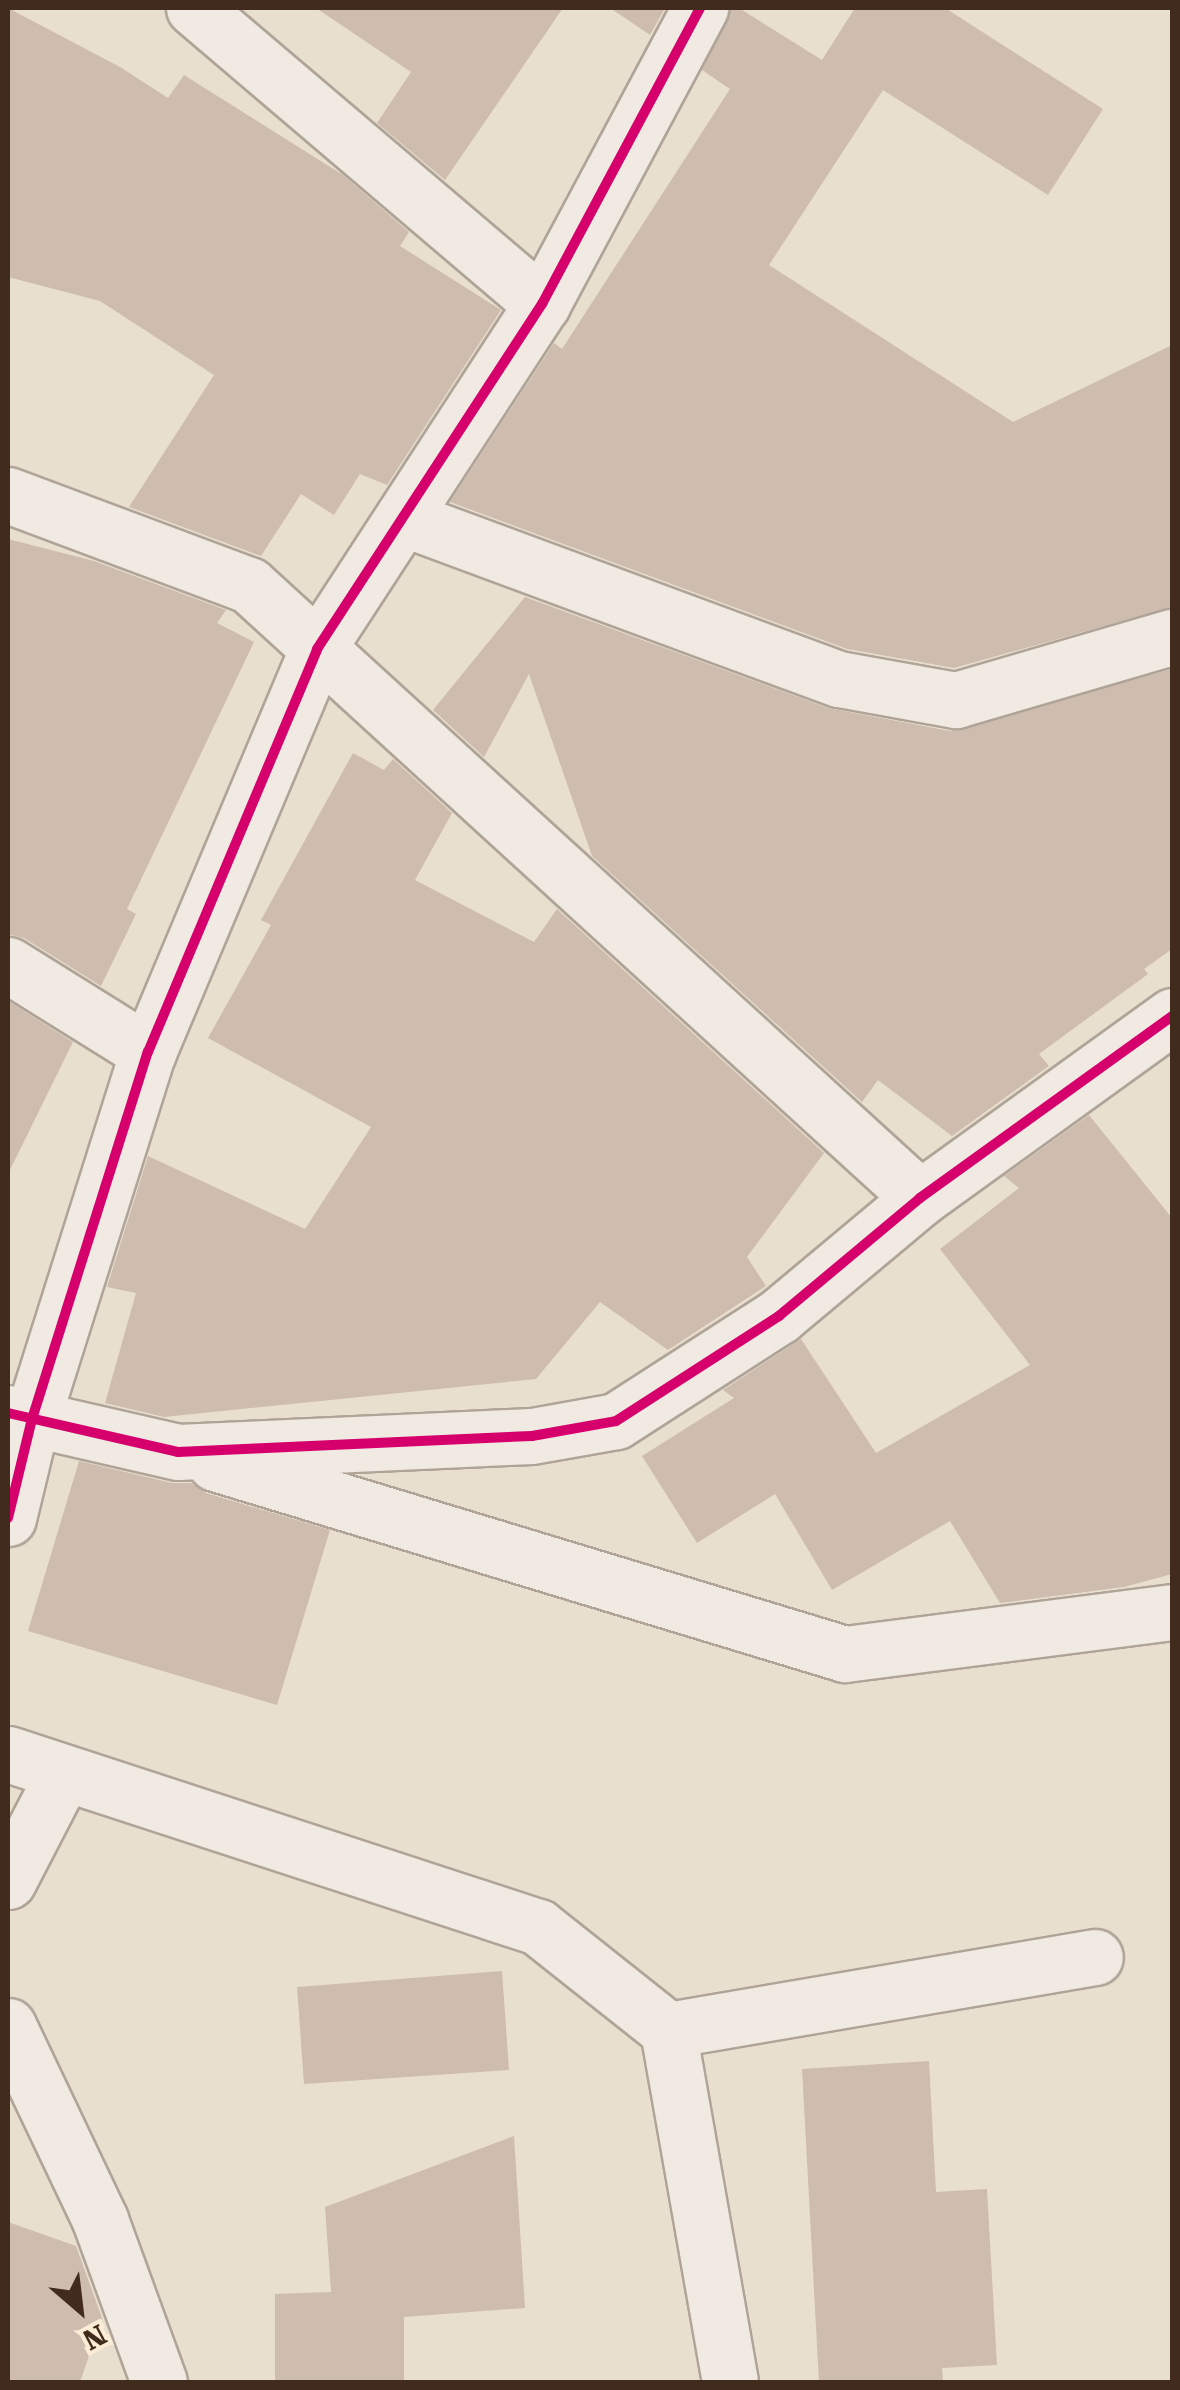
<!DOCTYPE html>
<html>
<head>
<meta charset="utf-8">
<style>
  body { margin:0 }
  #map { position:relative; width:1180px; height:2390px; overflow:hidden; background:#e9dfcf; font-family:"Roboto Serif",serif }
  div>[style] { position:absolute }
  .building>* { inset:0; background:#cebcaf }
  .roads { filter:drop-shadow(2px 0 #afa497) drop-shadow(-2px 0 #afa497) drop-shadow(0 2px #afa497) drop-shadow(0 -2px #afa497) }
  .street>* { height:55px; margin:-27.5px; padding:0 27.5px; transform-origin:27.5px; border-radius:27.5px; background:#f0eae2 }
  .cycleway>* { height:10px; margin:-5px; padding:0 5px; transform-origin:5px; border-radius:5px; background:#d6006c }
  span { translate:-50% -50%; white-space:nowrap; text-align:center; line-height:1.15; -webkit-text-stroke:9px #faecd5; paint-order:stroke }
  .frame { position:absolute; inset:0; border:10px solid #402b1d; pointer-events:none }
  .north { position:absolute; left:30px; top:2260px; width:100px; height:100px; -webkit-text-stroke:8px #faecd5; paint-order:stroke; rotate:152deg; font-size:28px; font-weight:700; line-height:40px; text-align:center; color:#402b1d }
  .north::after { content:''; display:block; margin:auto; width:35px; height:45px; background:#402b1d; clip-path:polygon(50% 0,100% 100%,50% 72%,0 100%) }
</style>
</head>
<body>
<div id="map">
  <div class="building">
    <div style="clip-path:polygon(8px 8px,120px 67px,168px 98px,184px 75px,343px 175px,409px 232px,400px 246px,501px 310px,387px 485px,360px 474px,334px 515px,301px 494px,261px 556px,129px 507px,214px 375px,100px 301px,8px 277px)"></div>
    <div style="clip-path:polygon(316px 8px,563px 8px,445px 180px,377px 123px,411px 72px)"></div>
    <div style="clip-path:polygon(610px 8px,665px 8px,650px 35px)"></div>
    <div style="clip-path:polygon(731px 8px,739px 8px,822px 60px,855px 8px,945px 8px,1103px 109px,1048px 195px,883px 90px,769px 265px,1013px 422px,1172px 345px,1172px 607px,954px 668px,847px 649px,450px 502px,554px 343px,562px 349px,730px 89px,702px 70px)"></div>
    <div style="clip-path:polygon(8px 539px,94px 561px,226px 610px,217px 623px,254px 642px,127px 909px,136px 914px,101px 986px,24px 938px,8px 934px)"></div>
    <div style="clip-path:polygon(525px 597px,828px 708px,950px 731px,1172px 669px,1172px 949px,1144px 969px,1148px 974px,1039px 1054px,1049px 1066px,952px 1136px,878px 1080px,862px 1102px,592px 856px,529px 674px,484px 757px,433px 710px)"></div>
    <div style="clip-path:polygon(353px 753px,384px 770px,393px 759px,452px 813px,415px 880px,534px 942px,557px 909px,824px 1153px,747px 1257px,766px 1286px,668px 1350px,600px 1302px,536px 1379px,164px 1417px,105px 1403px,136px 1293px,107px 1287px,148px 1156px,305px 1229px,371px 1127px,208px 1038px,271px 925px,261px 920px)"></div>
    <div style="clip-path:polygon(8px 1001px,73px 1042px,8px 1174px)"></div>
    <div style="clip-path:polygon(1089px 1115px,1172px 1218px,1172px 1574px,1124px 1587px,1000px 1603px,950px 1521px,832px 1590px,775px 1494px,697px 1543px,642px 1456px,734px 1398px,723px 1390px,801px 1339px,876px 1453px,1030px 1365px,940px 1249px,1019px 1188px,1004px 1176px)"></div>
    <div style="clip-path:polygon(79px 1461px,172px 1483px,191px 1483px,206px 1493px,330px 1530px,277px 1705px,28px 1631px)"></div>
    <div style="clip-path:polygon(502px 1971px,509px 2070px,304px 2084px,297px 1987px)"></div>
    <div style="clip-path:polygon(929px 2061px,936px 2192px,987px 2189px,997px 2365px,942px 2368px,943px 2382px,819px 2382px,802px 2069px)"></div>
    <div style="clip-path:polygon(514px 2136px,525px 2308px,404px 2317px,404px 2382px,275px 2382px,275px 2294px,331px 2292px,325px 2207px)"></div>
    <div style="clip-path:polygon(8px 2222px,76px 2246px,102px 2318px,80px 2382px,8px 2382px)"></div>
  </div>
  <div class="roads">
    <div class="street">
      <div style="left:194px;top:8px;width:457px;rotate:40.4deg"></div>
      <div style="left:8px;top:495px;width:257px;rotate:20.5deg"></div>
      <div style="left:249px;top:585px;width:909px;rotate:42.41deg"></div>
      <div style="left:403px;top:518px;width:465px;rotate:20.3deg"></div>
      <div style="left:839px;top:679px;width:119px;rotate:10.2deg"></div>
      <div style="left:956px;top:700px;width:225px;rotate:-16.3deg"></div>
      <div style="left:8px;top:965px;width:165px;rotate:31.9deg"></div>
      <div style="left:8px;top:1413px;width:174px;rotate:12.9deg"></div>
      <div style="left:178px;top:1452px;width:354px;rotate:-2.6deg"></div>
      <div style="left:532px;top:1436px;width:85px;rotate:-10.1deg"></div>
      <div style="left:616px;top:1421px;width:194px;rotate:-32.8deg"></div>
      <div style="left:779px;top:1316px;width:184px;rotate:-39.9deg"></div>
      <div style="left:920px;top:1198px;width:311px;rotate:-35.8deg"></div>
      <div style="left:215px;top:1463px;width:658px;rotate:16.87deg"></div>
      <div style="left:845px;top:1654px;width:330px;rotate:-7.3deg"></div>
      <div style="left:8px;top:1518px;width:102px;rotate:-76.4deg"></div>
      <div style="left:32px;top:1419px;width:385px;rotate:-72.5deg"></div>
      <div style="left:148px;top:1052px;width:437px;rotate:-67.2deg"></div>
      <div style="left:317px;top:649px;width:412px;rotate:-56.9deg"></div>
      <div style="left:542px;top:304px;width:336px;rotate:-61.9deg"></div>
      <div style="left:8px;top:1754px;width:558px;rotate:18.08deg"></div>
      <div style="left:538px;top:1927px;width:166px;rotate:38.4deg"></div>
      <div style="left:668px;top:2030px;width:357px;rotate:80deg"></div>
      <div style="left:8px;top:1881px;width:122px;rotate:-62.6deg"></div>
      <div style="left:8px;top:2026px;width:215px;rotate:64.6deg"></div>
      <div style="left:100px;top:2220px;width:172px;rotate:70deg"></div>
      <div style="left:668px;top:2030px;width:433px;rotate:-9.7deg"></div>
    </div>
  </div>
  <div class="cycleway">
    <div style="left:8px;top:1413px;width:174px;rotate:12.9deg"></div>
    <div style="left:178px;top:1452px;width:354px;rotate:-2.6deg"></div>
    <div style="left:532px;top:1436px;width:85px;rotate:-10.1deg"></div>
    <div style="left:616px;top:1421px;width:194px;rotate:-32.8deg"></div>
    <div style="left:779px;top:1316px;width:184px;rotate:-39.9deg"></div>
    <div style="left:920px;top:1198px;width:311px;rotate:-35.8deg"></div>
    <div style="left:8px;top:1518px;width:102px;rotate:-76.4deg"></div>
    <div style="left:32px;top:1419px;width:385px;rotate:-72.5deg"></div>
    <div style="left:148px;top:1052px;width:437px;rotate:-67.2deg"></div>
    <div style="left:317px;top:649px;width:412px;rotate:-56.9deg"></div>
    <div style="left:542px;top:304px;width:336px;rotate:-61.9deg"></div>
  </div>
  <div class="frame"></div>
  <div class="north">N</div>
</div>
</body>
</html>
